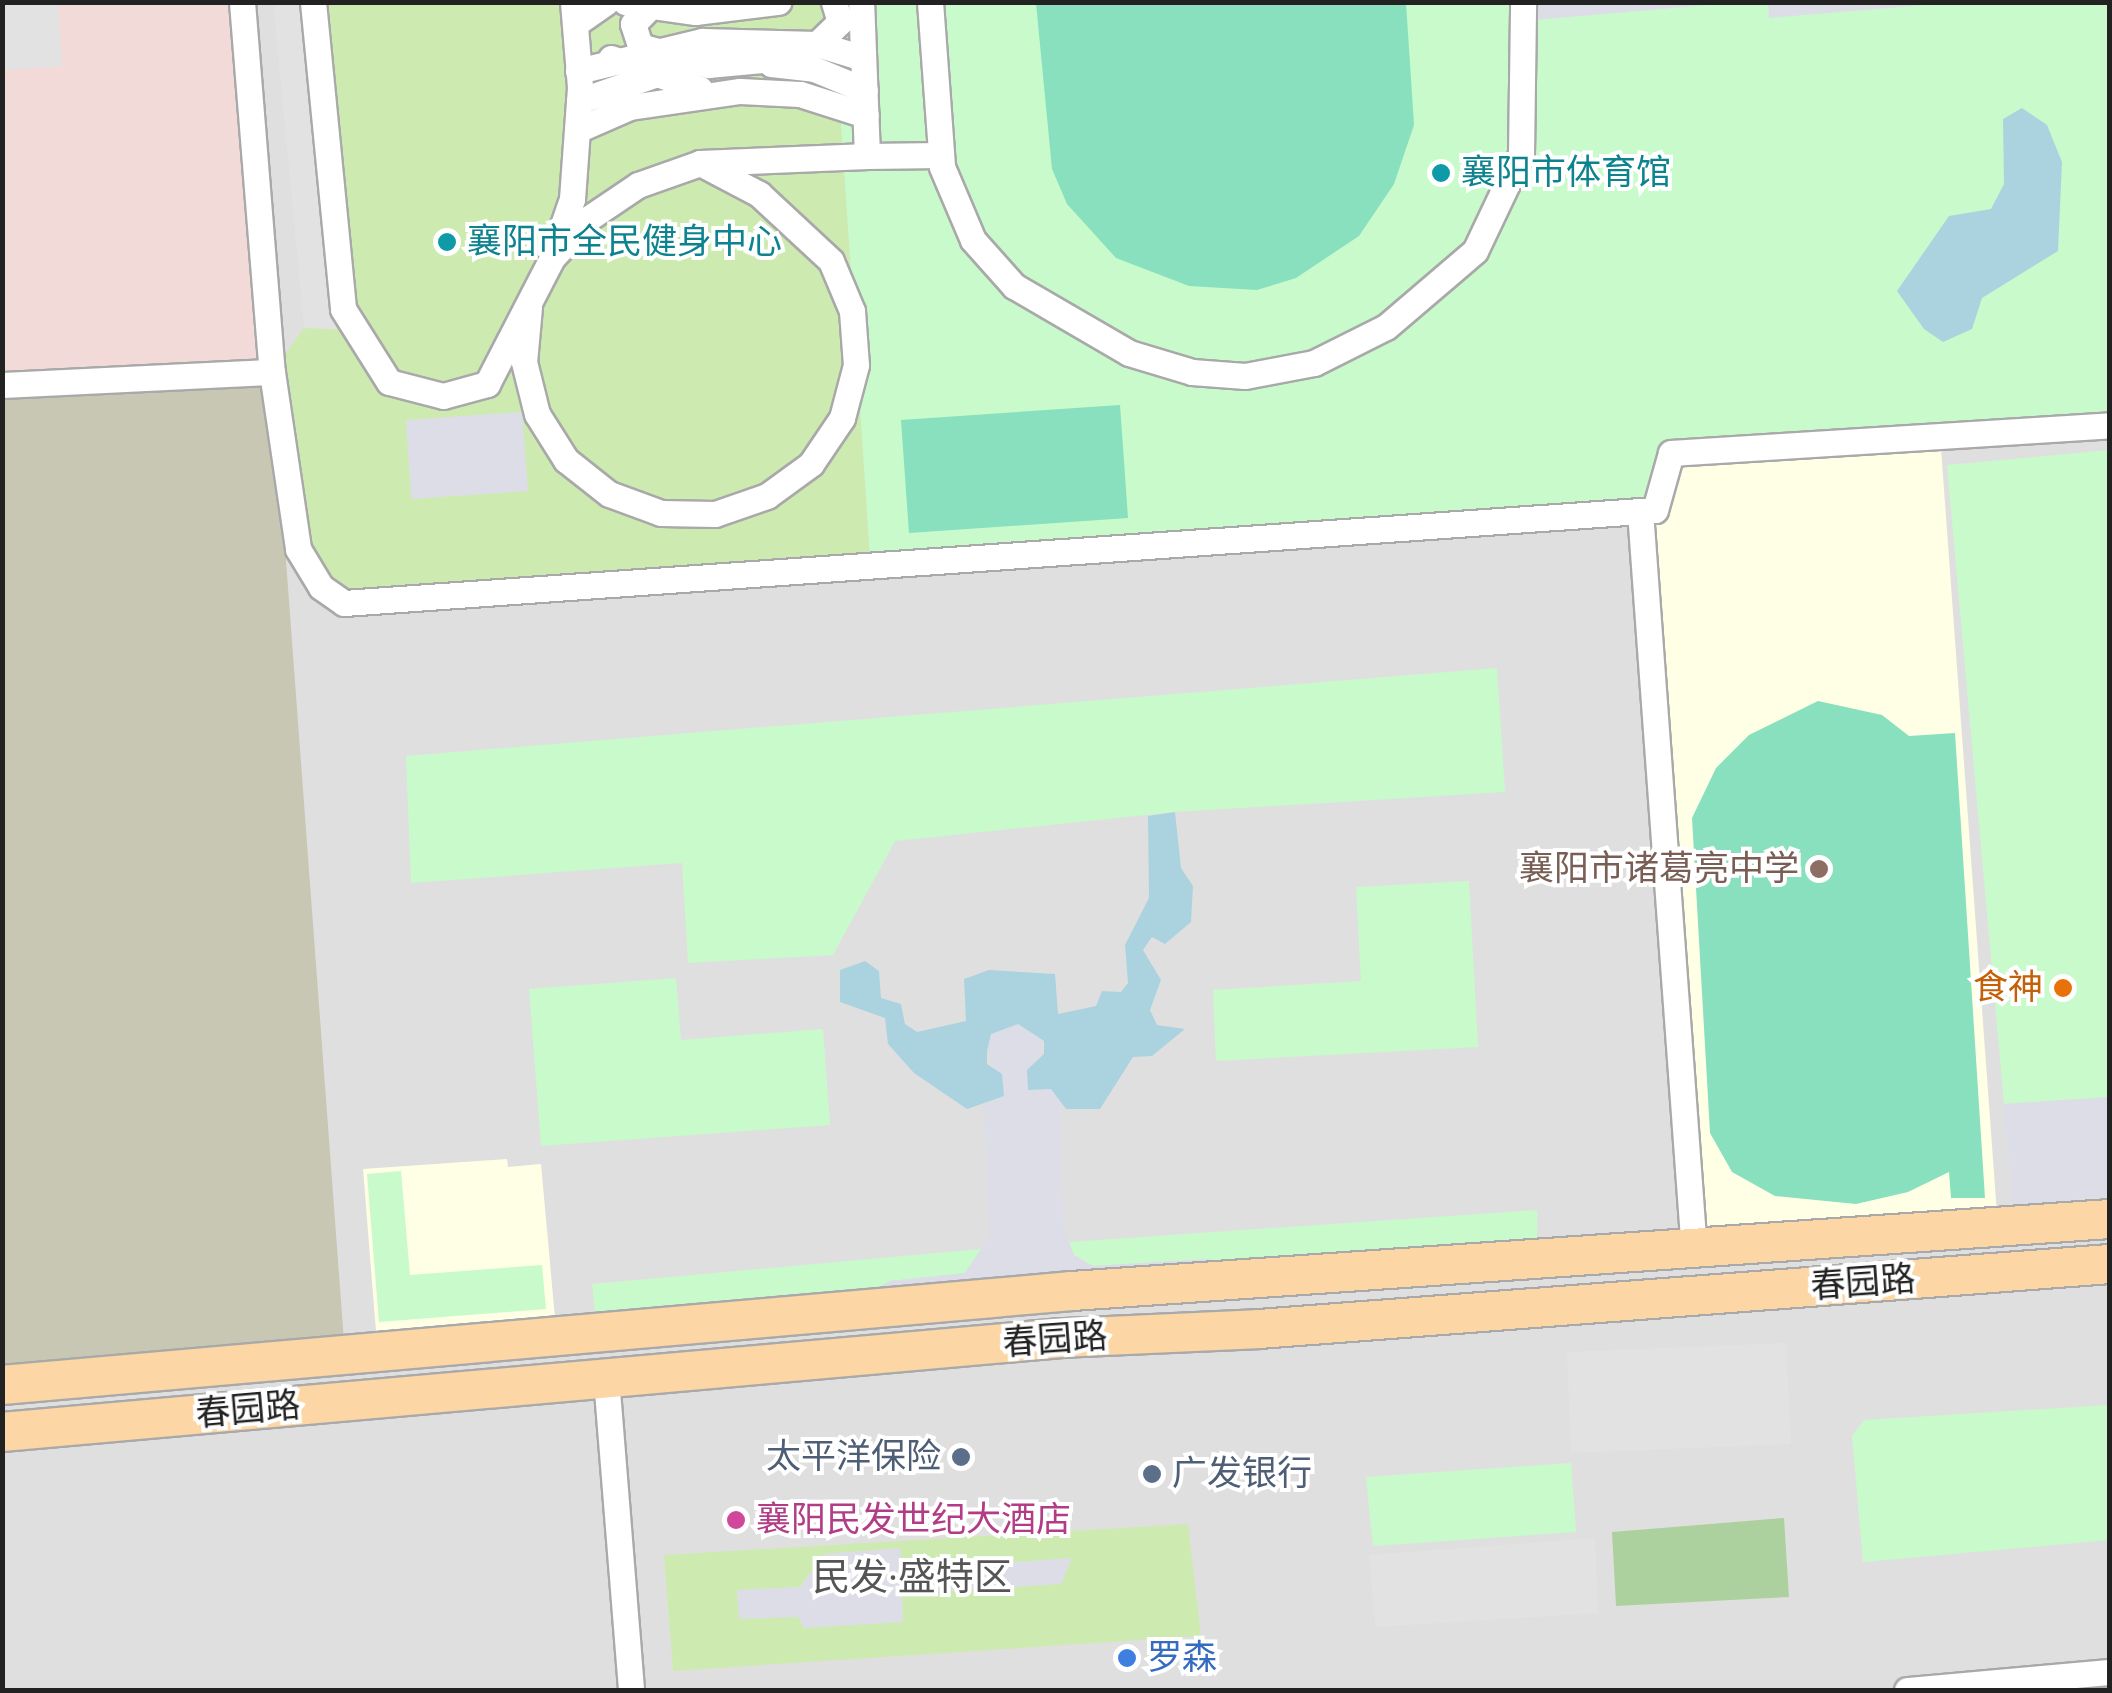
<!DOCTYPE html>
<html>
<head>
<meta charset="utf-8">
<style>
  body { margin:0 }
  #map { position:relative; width:2112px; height:1693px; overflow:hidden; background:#f2efe9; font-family:"Source Sans 3","Noto Sans SC",sans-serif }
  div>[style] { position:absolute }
  .residential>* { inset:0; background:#e0dfdf }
  .commercial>* { inset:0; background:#f2dad9 }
  .education>* { inset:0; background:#ffffe5 }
  .construction>* { inset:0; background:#c7c7b4 }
  .grass>* { inset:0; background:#cdebb0 }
  .forest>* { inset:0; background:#add19e }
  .park>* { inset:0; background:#c8facc }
  .pitch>* { inset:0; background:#88e0be }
  .parking>* { inset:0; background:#e2e2e2 }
  .plaza>* { inset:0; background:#dddde8 }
  .water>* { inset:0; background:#aad3df }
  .roads { filter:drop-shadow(2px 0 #a9a9a9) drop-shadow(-2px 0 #a9a9a9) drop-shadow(0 2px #a9a9a9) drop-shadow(0 -2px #a9a9a9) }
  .street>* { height:25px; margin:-12.5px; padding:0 12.5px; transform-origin:12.5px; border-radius:12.5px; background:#fff }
  .primary>* { height:38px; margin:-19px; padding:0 19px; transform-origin:19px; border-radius:19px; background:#fcd6a4 }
  .dots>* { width:28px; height:28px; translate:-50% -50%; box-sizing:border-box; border:5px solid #fff; border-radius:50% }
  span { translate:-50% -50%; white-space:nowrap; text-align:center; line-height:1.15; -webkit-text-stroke:8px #fff; paint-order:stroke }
  .culture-label { font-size:35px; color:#0d838f }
  .left { translate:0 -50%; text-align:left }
  .education-label { font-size:35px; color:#785e54 }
  .right { translate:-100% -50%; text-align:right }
  .food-label { font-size:35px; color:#c56008 }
  .street-label { font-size:35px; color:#222 }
  .service-label { font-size:35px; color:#4e5e75 }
  .hotel-label { font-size:35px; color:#b23c85 }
  .shop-label { font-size:35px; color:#366cbe }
  .neighbourhood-label { font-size:38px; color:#555 }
  .frame { position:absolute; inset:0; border:5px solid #222; pointer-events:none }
</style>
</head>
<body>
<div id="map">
  <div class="residential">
    <div style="clip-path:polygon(3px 3px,2109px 3px,2109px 1690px,3px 1690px)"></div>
  </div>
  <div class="commercial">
    <div style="clip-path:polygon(3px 3px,242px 3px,272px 372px,3px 385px)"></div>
  </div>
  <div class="education">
    <div style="clip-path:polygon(1940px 435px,1998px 1228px,1694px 1252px,1640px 511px,1671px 453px)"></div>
    <div style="clip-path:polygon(507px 1159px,508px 1167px,541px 1164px,555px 1318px,376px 1331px,363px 1169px)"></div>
  </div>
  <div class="construction">
    <div style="clip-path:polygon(272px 372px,345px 1355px,3px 1385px,3px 385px)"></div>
  </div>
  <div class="grass">
    <div style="clip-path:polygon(273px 3px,833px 3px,870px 556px,344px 603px,298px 549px,272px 372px,304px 328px)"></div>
    <div style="clip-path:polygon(1188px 1524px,1201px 1636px,673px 1671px,664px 1555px)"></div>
  </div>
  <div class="forest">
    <div style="clip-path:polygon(1784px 1518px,1789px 1597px,1616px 1606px,1612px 1532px)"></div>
  </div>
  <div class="park">
    <div style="clip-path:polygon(833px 3px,2109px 3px,2109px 425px,1671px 453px,1655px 510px,870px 556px)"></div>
    <div style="clip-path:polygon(2109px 450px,2109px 1097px,2004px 1104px,1947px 465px)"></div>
    <div style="clip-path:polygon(1497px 668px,1505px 792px,1175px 812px,895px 841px,833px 955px,688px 963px,682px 863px,411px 883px,406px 756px)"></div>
    <div style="clip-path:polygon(1469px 881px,1478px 1047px,1216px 1061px,1213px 990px,1361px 981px,1356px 887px)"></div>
    <div style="clip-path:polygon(676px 978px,681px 1040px,823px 1029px,830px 1125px,541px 1146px,529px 989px)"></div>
    <div style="clip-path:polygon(401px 1171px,410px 1275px,542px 1265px,546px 1309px,379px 1322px,367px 1174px)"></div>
    <div style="clip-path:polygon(1537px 1210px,1538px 1261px,1241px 1280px,1209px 1259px,1093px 1266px,1074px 1255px,1069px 1242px)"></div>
    <div style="clip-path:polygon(981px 1249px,965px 1273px,890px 1281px,839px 1311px,597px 1333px,592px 1284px)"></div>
    <div style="clip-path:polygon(2109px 1405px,2109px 1540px,1863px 1562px,1852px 1436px,1864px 1420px)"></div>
    <div style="clip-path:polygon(1571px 1463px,1576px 1532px,1373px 1546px,1366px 1477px)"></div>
  </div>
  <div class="pitch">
    <div style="clip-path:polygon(1036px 3px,1406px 3px,1414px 125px,1394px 184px,1359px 236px,1296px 278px,1257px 290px,1189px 286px,1116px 258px,1067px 204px,1052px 169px)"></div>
    <div style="clip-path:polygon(1120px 405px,1128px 518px,909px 533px,901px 420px)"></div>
    <div style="clip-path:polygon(1818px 701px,1882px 715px,1909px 736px,1955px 733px,1985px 1198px,1951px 1198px,1949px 1172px,1908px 1192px,1856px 1204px,1775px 1196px,1732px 1172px,1710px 1133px,1692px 818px,1716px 768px,1749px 735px)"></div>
  </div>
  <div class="parking">
    <div style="clip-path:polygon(58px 3px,62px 66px,3px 70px,3px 4px)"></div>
    <div style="clip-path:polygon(273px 3px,313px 3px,356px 330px,304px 328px)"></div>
    <div style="clip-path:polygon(1786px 1343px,1791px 1444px,1571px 1453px,1567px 1352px)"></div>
    <div style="clip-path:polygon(1595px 1538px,1598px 1613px,1375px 1627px,1369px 1555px)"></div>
  </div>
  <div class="plaza">
    <div style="clip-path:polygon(1523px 2px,1729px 3px,1524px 21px)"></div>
    <div style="clip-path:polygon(1768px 2px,1948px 2px,1948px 3px,1769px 18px)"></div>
    <div style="clip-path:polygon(522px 412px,528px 491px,411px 499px,406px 420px)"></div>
    <div style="clip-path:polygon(1018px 1024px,1044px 1040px,1037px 1065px,1060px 1101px,1064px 1230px,1074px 1255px,1093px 1266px,1209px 1259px,1241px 1280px,839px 1311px,890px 1281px,965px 1273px,990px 1236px,983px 1103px,1004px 1095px,987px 1051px,991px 1034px)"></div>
    <div style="clip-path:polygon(2109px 1097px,2109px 1196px,2013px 1206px,2004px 1104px)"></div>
    <div style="clip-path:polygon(900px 1548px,902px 1570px,1072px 1558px,1061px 1584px,902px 1594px,903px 1622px,804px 1628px,798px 1617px,739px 1619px,737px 1590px,800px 1587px,824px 1554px)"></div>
  </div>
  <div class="water">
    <div style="clip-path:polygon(2022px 108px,2047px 125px,2062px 162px,2058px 251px,1982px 298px,1972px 329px,1943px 342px,1924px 329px,1897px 291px,1949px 216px,1991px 209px,2004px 184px,2003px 119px)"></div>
    <div style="clip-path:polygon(1175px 812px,1181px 868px,1193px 886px,1191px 922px,1165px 944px,1152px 937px,1143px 950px,1161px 980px,1150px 1010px,1157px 1025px,1185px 1029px,1152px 1056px,1133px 1057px,1100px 1109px,1066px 1109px,1051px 1089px,1028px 1090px,1027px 1070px,1044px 1054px,1044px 1041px,1018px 1024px,991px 1034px,987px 1051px,987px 1064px,1002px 1074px,1004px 1096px,967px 1109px,914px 1073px,888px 1044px,885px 1018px,840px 1002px,840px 970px,865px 961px,879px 971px,881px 998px,901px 1004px,905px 1024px,917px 1032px,966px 1021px,964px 979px,989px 970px,1055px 974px,1058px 1014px,1096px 1006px,1102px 991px,1121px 992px,1128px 983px,1125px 945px,1149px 898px,1148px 816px)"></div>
  </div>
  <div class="roads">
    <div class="street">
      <div style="left:242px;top:2px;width:371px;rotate:85.4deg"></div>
      <div style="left:313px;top:2px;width:308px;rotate:84.4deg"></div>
      <div style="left:343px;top:309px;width:86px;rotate:57.8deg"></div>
      <div style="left:389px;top:382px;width:56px;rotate:14.5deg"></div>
      <div style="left:443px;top:396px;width:46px;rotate:-15.3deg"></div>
      <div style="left:487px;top:384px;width:142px;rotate:-62.7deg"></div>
      <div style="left:552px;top:258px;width:54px;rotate:-47.2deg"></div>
      <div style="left:589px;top:218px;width:59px;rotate:-34deg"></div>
      <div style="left:638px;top:185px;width:66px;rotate:-19.5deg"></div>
      <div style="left:700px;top:163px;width:67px;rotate:27.7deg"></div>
      <div style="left:759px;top:194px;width:98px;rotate:42.9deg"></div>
      <div style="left:831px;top:261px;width:54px;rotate:67.2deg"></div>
      <div style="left:852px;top:311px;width:54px;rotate:85.8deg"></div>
      <div style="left:856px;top:365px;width:55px;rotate:104.8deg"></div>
      <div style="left:842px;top:418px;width:55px;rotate:124deg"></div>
      <div style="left:811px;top:464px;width:54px;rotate:144deg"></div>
      <div style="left:767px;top:496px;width:55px;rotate:160.9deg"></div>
      <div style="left:715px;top:514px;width:54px;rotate:-178.9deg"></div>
      <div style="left:661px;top:513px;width:55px;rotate:-159.9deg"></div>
      <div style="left:609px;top:494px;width:55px;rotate:-141.7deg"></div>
      <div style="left:566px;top:460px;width:54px;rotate:-122.2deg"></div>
      <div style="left:537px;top:414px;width:54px;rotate:-104deg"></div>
      <div style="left:524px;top:362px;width:55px;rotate:-84.8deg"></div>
      <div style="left:625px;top:2px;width:71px;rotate:8.1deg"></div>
      <div style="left:695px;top:12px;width:84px;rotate:-6.9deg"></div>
      <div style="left:655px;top:2px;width:31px;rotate:135deg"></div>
      <div style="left:633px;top:24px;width:23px;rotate:72deg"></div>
      <div style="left:640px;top:46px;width:71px;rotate:15.6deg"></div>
      <div style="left:708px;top:65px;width:65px;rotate:-5.3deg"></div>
      <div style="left:773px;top:59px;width:46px;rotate:-18.8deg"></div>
      <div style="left:817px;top:44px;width:32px;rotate:-44deg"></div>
      <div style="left:840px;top:22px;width:21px;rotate:-107deg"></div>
      <div style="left:930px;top:2px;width:165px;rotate:85.8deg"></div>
      <div style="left:942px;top:167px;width:79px;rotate:67deg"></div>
      <div style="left:973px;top:240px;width:62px;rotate:48.3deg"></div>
      <div style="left:1014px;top:286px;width:133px;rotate:30.2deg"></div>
      <div style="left:1129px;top:353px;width:66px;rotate:16.8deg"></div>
      <div style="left:1192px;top:372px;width:53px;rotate:4.3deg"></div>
      <div style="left:1245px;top:376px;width:70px;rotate:-10.7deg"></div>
      <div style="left:1314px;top:363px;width:80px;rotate:-26.6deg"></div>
      <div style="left:1386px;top:327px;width:117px;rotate:-40.5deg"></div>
      <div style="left:1475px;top:251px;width:107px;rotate:-64.6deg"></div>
      <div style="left:1521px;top:154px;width:152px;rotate:-89.2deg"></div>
      <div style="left:575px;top:24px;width:38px;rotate:-35deg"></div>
      <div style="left:611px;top:58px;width:94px;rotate:19.2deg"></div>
      <div style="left:771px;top:64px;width:43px;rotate:6.6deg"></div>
      <div style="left:814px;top:69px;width:55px;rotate:22.4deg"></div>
      <div style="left:578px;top:71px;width:128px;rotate:-13.6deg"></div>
      <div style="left:702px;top:41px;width:115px;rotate:1.5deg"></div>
      <div style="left:817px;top:44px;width:48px;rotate:16.9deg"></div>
      <div style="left:579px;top:101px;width:79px;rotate:-19.1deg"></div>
      <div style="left:577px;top:130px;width:58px;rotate:-23.5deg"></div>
      <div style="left:630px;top:107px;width:111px;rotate:-8.3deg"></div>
      <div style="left:740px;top:91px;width:60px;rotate:2.9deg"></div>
      <div style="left:800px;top:94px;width:69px;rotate:17.7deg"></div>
      <div style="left:867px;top:156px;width:74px;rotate:-0.8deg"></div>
      <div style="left:700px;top:163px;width:167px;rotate:-2.4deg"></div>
      <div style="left:867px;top:156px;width:154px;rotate:-92.2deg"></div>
      <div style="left:555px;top:248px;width:52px;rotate:-70.9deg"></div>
      <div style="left:572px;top:199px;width:112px;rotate:-85.9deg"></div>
      <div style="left:580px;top:87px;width:85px;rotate:-94.7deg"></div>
      <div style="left:2px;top:385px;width:270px;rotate:-2.8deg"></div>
      <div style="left:272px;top:372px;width:179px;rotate:81.6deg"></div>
      <div style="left:298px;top:549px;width:44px;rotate:58.8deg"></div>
      <div style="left:321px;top:587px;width:28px;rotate:35deg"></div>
      <div style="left:344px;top:603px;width:1314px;rotate:-4.06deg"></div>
      <div style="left:1655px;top:510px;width:59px;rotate:-74.3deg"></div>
      <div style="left:1671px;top:453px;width:440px;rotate:-3.6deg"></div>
      <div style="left:1640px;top:511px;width:743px;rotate:85.83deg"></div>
      <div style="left:606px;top:1378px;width:313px;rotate:85.4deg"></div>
      <div style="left:1907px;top:1690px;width:204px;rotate:-5.1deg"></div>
    </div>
    <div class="primary">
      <div style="left:2px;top:1385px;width:1074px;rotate:-5.02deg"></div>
      <div style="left:1072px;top:1291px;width:1040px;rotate:-3.97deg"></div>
      <div style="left:2px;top:1432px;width:1064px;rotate:-5.07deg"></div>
      <div style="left:1062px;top:1338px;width:197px;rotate:-2.6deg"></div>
      <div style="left:1259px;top:1329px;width:853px;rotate:-4.37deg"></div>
    </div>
  </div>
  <div class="dots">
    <div style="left:1441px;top:173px;background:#0f9aa8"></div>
    <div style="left:447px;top:242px;background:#0f9aa8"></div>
    <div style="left:1819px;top:869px;background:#8d6e63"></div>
    <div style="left:2063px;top:988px;background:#e8710a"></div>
    <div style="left:961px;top:1457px;background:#5c6f8a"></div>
    <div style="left:1152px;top:1474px;background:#5c6f8a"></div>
    <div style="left:736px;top:1520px;background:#d1479c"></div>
    <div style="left:1127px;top:1658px;background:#3f7fe0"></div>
  </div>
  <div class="culture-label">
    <span class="left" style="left:1461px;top:173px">襄阳市体育馆</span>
    <span class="left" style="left:467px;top:242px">襄阳市全民健身中心</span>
  </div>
  <div class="education-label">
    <span class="right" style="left:1799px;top:869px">襄阳市诸葛亮中学</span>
  </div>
  <div class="food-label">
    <span class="right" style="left:2043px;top:988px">食神</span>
  </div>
  <div class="street-label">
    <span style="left:1863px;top:1283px;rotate:-4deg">春园路</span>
    <span style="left:1055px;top:1340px;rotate:-4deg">春园路</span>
    <span style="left:248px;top:1410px;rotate:-5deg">春园路</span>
  </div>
  <div class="service-label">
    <span class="right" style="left:941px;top:1457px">太平洋保险</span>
    <span class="left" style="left:1172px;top:1474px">广发银行</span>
  </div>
  <div class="hotel-label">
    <span class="left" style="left:756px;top:1520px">襄阳民发世纪大酒店</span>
  </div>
  <div class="shop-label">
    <span class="left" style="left:1147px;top:1658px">罗森</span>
  </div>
  <div class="neighbourhood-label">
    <span style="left:912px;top:1579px">民发·盛特区</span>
  </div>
  <div class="frame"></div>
</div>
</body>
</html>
